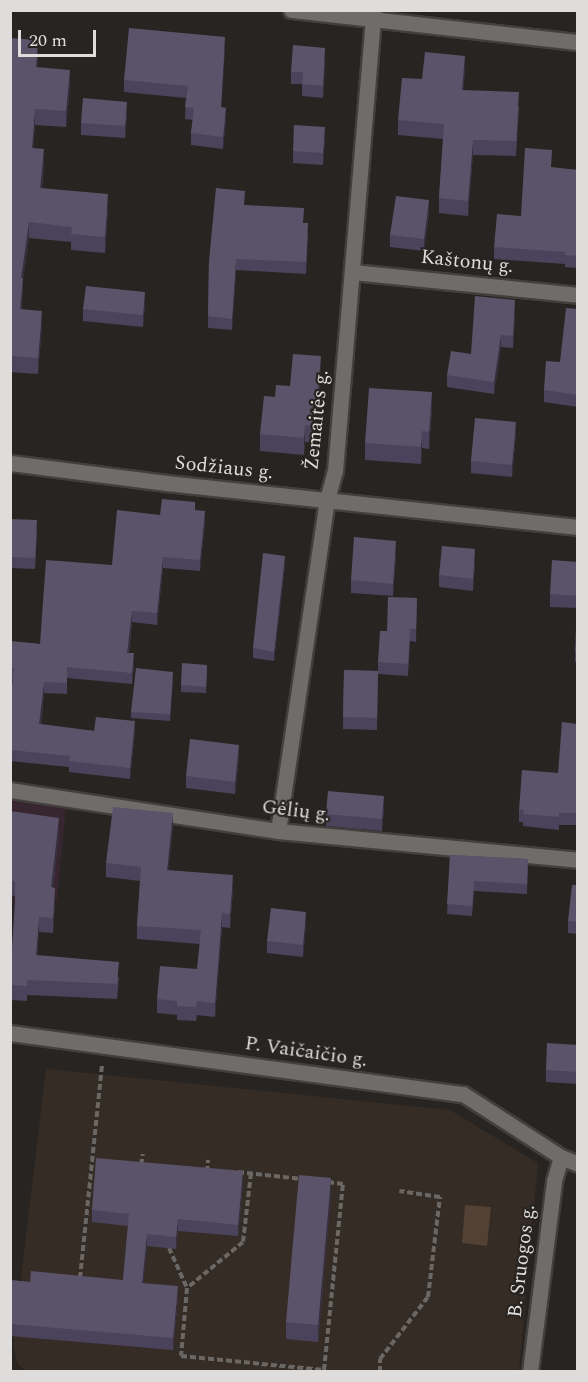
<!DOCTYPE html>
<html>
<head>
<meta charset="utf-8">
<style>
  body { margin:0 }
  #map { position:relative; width:588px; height:1382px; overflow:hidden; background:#282421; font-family:Spectral,serif }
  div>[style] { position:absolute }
  .commercial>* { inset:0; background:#372630 }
  .built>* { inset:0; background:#352c26 }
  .green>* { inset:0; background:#524134 }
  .path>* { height:4px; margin-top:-2px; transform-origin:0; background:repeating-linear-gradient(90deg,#6a6764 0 6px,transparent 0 9px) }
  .roads { filter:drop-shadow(2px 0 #423f3d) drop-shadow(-2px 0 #423f3d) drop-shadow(0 2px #423f3d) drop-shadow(0 -2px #423f3d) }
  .minor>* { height:15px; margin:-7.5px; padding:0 7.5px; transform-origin:7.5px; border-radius:7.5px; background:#706c69 }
  .wall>* { inset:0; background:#4b435c }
  .shaded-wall>* { inset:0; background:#362f3e }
  .building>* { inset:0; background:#5b5369 }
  span { translate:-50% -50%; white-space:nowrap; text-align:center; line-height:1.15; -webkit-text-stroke:4.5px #282421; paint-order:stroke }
  .street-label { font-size:20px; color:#dfdddb }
  .frame { position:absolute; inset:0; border:12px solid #dfdddb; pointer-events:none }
  .scale { position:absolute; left:18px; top:30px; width:78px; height:27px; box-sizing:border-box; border:3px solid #dfdddb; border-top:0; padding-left:8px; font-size:18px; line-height:21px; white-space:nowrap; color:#dfdddb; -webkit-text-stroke:4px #282421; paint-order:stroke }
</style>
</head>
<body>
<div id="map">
  <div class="commercial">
    <div style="clip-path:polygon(10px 798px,66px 807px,57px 902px,14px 898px,11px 912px)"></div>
  </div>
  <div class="built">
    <div style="clip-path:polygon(46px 1069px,450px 1110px,538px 1163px,519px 1371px,25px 1371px,17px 1363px,13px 1345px)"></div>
  </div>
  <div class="green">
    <div style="clip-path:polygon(465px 1205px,491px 1207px,487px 1246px,462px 1243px)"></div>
  </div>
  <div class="path">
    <div style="left:141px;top:1165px;width:11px;rotate:-80deg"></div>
    <div style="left:207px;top:1172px;width:12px;rotate:-85deg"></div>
    <div style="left:238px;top:1172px;width:64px;rotate:6.2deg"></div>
    <div style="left:251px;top:1173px;width:69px;rotate:96.6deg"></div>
    <div style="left:243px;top:1242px;width:72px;rotate:140.6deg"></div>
    <div style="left:187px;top:1288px;width:68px;rotate:95deg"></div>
    <div style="left:181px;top:1356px;width:144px;rotate:5.6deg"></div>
    <div style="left:324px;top:1370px;width:187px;rotate:-84.2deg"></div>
    <div style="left:343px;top:1184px;width:15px;rotate:-172deg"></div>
    <div style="left:169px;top:1248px;width:44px;rotate:65.8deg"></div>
    <div style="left:80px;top:1278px;width:214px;rotate:-84.1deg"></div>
    <div style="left:380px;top:1372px;width:13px;rotate:-90deg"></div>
    <div style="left:380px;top:1359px;width:78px;rotate:-52.3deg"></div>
    <div style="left:428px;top:1297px;width:101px;rotate:-83.2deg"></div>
    <div style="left:440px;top:1197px;width:41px;rotate:-171.7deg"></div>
  </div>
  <div class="roads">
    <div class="minor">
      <div style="left:291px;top:10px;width:289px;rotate:6.4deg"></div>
      <div style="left:353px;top:272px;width:226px;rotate:5.8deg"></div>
      <div style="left:10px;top:463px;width:158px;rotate:7.3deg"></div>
      <div style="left:167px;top:483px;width:413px;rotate:6.1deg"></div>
      <div style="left:10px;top:790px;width:271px;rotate:8.7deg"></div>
      <div style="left:278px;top:831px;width:301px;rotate:5.5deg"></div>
      <div style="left:278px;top:831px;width:335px;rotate:-81.6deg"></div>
      <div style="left:327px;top:500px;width:30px;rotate:-75deg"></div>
      <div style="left:335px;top:471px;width:463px;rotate:-85.2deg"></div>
      <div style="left:10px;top:1033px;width:457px;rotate:7.7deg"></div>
      <div style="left:463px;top:1094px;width:117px;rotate:32.7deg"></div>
      <div style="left:561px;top:1157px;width:18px;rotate:22deg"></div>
      <div style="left:530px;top:1372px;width:193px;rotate:-82.8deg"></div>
      <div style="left:554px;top:1181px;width:25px;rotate:-74deg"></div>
    </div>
  </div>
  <div class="wall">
    <div style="clip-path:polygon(10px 38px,38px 56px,37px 67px,70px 86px,66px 127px,35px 125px,33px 148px,44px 165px,42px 188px,108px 210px,105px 253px,71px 250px,71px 242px,29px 238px,23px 278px,22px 309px,42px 326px,38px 374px,10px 372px)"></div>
    <div style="clip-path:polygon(225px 49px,221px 107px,226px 120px,223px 149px,191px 145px,191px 133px,193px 120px,185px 119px,186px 98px,124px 92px,124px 80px)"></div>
    <div style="clip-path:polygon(325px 60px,323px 98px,302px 96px,302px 84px,291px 84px,291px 72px)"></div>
    <div style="clip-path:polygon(578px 64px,578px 106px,576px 106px)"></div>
    <div style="clip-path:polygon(465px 71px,463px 90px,519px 107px,516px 156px,473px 155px,468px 216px,439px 213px,439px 198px,443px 139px,398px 135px,398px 120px,422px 79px)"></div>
    <div style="clip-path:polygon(127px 114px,125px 138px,81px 135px,81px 123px)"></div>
    <div style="clip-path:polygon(325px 139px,323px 165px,293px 163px,293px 151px)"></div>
    <div style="clip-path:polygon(552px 168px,578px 170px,578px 268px,565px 267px,565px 264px,494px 259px,494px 247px,521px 216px)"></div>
    <div style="clip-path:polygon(245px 205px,303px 223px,308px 234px,306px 274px,236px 270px,232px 330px,208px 328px,209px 261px)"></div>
    <div style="clip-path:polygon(429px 213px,424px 251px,390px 247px,390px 235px)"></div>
    <div style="clip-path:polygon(145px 304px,143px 327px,83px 321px,83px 309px)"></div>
    <div style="clip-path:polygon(578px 309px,578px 407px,544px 402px,544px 390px,560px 362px)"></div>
    <div style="clip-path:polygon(515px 313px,513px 348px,501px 347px,494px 394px,447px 387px,447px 375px)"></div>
    <div style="clip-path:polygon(321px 374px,315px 443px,305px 442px,304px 455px,260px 451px,260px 434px,275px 397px)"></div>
    <div style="clip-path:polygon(432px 410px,429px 449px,422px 448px,421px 464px,365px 460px,365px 443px)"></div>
    <div style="clip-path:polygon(516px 434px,512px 477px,471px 473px,471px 461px)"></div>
    <div style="clip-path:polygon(195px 510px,205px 522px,200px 571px,163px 568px,157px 625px,132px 622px,129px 653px,134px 665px,132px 684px,67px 678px,67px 694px,44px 693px,41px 724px,94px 731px,135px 732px,130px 779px,69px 772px,69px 767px,10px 761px,10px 704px,13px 680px,10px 679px,10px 641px,40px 644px,112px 565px,160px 515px)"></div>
    <div style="clip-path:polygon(10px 519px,37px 532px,35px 569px,10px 568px)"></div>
    <div style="clip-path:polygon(396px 553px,393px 596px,351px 593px,351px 580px)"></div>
    <div style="clip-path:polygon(475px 561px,473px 591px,439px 587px,439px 575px)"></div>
    <div style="clip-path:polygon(578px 562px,578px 608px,550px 607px,550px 594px)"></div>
    <div style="clip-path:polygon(285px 565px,274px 661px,253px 658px,253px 648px)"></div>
    <div style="clip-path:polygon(417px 598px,416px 642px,410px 641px,408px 676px,378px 674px,378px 662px)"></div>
    <div style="clip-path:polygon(578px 627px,578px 662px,575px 662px,575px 653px)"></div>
    <div style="clip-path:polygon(207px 665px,206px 693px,181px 692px,181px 685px)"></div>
    <div style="clip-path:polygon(344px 670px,378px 671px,377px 730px,343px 729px)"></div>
    <div style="clip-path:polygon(173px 678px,170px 721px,131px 718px,131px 712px)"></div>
    <div style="clip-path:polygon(578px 724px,578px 825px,559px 825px,559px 830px,523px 826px,523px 822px,519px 822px,519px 810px,558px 773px)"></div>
    <div style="clip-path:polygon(239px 757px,235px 794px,186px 788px,186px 776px)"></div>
    <div style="clip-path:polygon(384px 808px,382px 831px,326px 826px,326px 814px)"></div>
    <div style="clip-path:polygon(10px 811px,59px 833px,53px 888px,55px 903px,53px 933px,39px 932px,37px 955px,119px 977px,117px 999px,27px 995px,27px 1001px,10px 1000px,10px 950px,12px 950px,15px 896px,10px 895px)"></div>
    <div style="clip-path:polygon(173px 827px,168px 870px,233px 889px,230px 928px,222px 927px,215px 1017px,197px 1015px,196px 1021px,177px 1020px,177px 1015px,157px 1013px,157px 999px,197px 969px,200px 944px,137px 939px,137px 926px,140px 881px,106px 877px,106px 863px)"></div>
    <div style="clip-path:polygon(450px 855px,528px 859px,527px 894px,474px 891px,472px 916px,447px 914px)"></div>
    <div style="clip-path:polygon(578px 885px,578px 934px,568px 933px,568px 921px)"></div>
    <div style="clip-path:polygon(306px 924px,303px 957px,267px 953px,267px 941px)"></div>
    <div style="clip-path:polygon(578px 1045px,578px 1084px,546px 1082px,546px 1070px)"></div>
    <div style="clip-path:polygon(243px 1183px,238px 1236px,178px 1231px,176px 1249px,147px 1246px,143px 1283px,178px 1298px,173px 1350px,10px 1336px,10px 1280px,30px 1282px,123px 1280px,128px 1226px,92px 1222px,92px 1210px)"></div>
    <div style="clip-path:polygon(331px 1195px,318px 1342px,286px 1339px,286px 1322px)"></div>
  </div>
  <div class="shaded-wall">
    <div style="clip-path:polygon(225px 37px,225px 49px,221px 119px,221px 107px)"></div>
    <div style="clip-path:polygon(38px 40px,38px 56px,36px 83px,36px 67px)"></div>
    <div style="clip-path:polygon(325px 48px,325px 60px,323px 98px,323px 86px)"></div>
    <div style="clip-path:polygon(465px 56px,465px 71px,462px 105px,462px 90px)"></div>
    <div style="clip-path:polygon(70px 70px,70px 86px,66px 127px,66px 111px)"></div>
    <div style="clip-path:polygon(127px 102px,127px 114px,125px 138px,125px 126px)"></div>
    <div style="clip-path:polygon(226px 108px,226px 120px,223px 149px,223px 137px)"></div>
    <div style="clip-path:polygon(35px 109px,35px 125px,32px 164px,32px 148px)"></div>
    <div style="clip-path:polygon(325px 127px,325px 139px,323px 165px,323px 153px)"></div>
    <div style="clip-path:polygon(473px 140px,473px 155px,468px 216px,468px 201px)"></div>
    <div style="clip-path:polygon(44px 149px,44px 165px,40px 204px,40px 188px)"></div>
    <div style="clip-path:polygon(108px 194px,108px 210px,105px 253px,105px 237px)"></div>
    <div style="clip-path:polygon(429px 200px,429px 213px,424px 251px,424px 239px)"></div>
    <div style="clip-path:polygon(29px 222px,29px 238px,21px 294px,21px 278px)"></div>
    <div style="clip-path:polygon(236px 259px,236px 270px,232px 330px,232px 319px)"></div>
    <div style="clip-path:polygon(23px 278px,23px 294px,20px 325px,20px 309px)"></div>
    <div style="clip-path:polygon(145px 292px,145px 304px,143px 327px,143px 315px)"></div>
    <div style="clip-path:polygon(515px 300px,515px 313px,513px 348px,513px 336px)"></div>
    <div style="clip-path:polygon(42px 311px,42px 326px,38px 374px,38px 358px)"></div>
    <div style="clip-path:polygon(501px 335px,501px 347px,494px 394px,494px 382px)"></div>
    <div style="clip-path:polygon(321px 356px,321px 374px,315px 443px,315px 426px)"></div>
    <div style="clip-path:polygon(432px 392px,432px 410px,429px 449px,429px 432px)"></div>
    <div style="clip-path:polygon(516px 422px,516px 434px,512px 477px,512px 465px)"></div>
    <div style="clip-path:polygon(305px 425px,305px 442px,304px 455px,304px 438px)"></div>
    <div style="clip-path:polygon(422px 431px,422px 448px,421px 464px,421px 447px)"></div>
    <div style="clip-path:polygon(205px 511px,205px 522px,200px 571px,200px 560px)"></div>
    <div style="clip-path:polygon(396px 541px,396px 553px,393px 596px,393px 584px)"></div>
    <div style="clip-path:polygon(475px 549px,475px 561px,473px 591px,473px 579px)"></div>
    <div style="clip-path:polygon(285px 556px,285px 565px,274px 661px,274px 652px)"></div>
    <div style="clip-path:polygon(163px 557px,163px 568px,157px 625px,157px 613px)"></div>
    <div style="clip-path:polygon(132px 611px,132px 622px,127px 664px,127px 653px)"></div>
    <div style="clip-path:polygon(134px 653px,134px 665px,132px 684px,132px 673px)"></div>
    <div style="clip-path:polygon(44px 682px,44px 693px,39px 735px,39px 724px)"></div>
    <div style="clip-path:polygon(135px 721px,135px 732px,130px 779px,130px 768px)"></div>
    <div style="clip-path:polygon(239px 745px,239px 757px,235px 794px,235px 782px)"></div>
    <div style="clip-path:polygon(384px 796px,384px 808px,382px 831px,382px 819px)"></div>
    <div style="clip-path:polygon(173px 813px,173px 827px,167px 884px,167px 870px)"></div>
    <div style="clip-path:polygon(59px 818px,59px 833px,51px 902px,51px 887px)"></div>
    <div style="clip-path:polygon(233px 875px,233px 889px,230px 928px,230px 914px)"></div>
    <div style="clip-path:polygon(55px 888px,55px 903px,53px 933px,53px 918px)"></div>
    <div style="clip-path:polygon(306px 912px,306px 924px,303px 957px,303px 945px)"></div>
    <div style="clip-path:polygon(222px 913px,222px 927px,215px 1017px,215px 1003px)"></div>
    <div style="clip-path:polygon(39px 917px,39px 932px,36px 970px,36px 955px)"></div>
    <div style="clip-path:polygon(243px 1171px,243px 1183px,238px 1236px,238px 1225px)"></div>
    <div style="clip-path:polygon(331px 1178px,331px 1195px,318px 1342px,318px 1325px)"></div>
    <div style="clip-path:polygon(178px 1219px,178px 1231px,176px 1249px,176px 1237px)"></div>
    <div style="clip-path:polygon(147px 1234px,147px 1246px,142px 1295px,142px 1283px)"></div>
    <div style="clip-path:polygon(178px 1286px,178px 1298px,173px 1350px,173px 1338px)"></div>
  </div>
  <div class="building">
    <div style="clip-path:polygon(129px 28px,225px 37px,221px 107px,226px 108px,223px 137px,191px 133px,194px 108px,185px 107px,188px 86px,124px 80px)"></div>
    <div style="clip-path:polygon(10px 38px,38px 40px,36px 67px,70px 70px,66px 111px,35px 109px,32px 148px,44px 149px,40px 188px,108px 194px,105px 237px,71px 234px,72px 227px,29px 222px,21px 278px,23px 278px,20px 309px,42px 311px,38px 358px,10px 356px)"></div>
    <div style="clip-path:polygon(293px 45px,325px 48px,323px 86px,302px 84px,303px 72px,291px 72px)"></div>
    <div style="clip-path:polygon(425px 52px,465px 56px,462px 90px,519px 92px,516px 141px,473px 140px,468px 201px,439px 198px,444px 124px,398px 120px,402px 78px,422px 79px)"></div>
    <div style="clip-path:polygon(578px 64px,578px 94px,576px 94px)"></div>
    <div style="clip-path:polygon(83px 98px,127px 102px,125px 126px,81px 123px)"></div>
    <div style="clip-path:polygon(294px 125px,325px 127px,323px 153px,293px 151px)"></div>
    <div style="clip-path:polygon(525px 148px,552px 150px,551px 167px,578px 170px,578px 256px,565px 255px,565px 252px,494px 247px,497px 214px,521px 216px)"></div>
    <div style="clip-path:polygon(216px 188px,245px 191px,244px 205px,304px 208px,303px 223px,308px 223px,306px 262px,236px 259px,232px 319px,208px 316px,209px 261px)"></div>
    <div style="clip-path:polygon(396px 196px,429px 200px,424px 239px,390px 235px)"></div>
    <div style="clip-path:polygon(86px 286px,145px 292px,143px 315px,83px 309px)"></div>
    <div style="clip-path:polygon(475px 296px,515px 300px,513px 336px,501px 335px,494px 382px,447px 375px,451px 351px,471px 354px)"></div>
    <div style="clip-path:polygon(566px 308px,578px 309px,578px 395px,544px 390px,546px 361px,560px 362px)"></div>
    <div style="clip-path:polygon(293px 354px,321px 356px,315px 426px,305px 425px,304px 438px,260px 434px,264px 396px,275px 397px,276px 385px,290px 386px)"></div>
    <div style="clip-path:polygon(369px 388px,432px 392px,429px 432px,422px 431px,421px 447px,365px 443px)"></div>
    <div style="clip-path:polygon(475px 418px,516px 422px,512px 465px,471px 461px)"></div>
    <div style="clip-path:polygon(162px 499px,195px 502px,195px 510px,205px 511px,200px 560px,163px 557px,157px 613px,132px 611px,127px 653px,134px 653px,132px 673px,67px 667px,67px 683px,44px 682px,39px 724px,94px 731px,96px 717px,135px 721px,130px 768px,69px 761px,70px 756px,10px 750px,10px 704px,14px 668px,10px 668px,10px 641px,40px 644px,46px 560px,112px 565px,117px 510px,160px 515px)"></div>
    <div style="clip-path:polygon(10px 519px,37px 520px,35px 558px,10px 557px)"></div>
    <div style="clip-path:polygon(354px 537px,396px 541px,393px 584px,351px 580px)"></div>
    <div style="clip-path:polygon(442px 546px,475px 549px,473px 579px,439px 575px)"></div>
    <div style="clip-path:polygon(263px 553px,285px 556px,274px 652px,253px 648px)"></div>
    <div style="clip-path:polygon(552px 560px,578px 562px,578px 596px,550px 594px)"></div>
    <div style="clip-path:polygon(388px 597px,417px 598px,416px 629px,410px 629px,408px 664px,378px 662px,380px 631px,387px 631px)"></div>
    <div style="clip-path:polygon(576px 627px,578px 627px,578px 653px,575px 653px)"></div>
    <div style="clip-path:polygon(182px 663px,207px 665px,206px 687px,181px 685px)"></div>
    <div style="clip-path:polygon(136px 668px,173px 672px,170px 714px,131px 712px)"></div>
    <div style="clip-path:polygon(344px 670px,378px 671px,377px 718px,343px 717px)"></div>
    <div style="clip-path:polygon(562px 722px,578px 724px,578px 813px,559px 813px,559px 817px,523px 814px,524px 810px,519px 810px,522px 770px,558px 773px)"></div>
    <div style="clip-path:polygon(190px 739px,239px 745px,235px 782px,186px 776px)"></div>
    <div style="clip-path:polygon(328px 791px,384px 796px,382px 819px,326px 814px)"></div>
    <div style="clip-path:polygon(113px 807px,173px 813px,167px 870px,233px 875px,230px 914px,222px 913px,215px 1003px,197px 1001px,196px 1007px,177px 1006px,177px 1001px,157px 999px,160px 966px,197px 969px,201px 930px,137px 926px,141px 867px,106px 863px)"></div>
    <div style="clip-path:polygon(10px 811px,59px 818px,51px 887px,55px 888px,53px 918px,39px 917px,36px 955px,119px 962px,117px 984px,27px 980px,27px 986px,10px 985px,10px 950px,12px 950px,15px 905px,15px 881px,10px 881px)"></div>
    <div style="clip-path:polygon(450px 855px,528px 859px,527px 884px,474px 881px,472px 906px,447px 904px)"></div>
    <div style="clip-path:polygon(572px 885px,578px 885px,578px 922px,568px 921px)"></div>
    <div style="clip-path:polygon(271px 908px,306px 912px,303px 945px,267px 941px)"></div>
    <div style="clip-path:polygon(547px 1043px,578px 1045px,578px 1072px,546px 1070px)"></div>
    <div style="clip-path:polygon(96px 1158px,243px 1171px,238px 1225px,178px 1219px,176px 1237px,147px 1234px,142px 1283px,178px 1286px,173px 1338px,10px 1324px,10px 1280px,30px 1282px,31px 1271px,123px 1280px,129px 1214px,92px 1210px)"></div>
    <div style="clip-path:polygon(299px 1175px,331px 1178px,318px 1325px,286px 1322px)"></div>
  </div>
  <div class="street-label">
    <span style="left:467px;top:262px;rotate:6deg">Kaštonų g.</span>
    <span style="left:317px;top:420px;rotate:-84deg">Žemaitės g.</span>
    <span style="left:224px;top:468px;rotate:6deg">Sodžiaus g.</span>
    <span style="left:296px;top:811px;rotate:7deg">Gėlių g.</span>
    <span style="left:306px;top:1052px;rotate:8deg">P. Vaičaičio g.</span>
    <span style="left:522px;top:1261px;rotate:-83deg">B. Sruogos g.</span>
  </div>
  <div class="frame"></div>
  <div class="scale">20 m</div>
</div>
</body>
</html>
